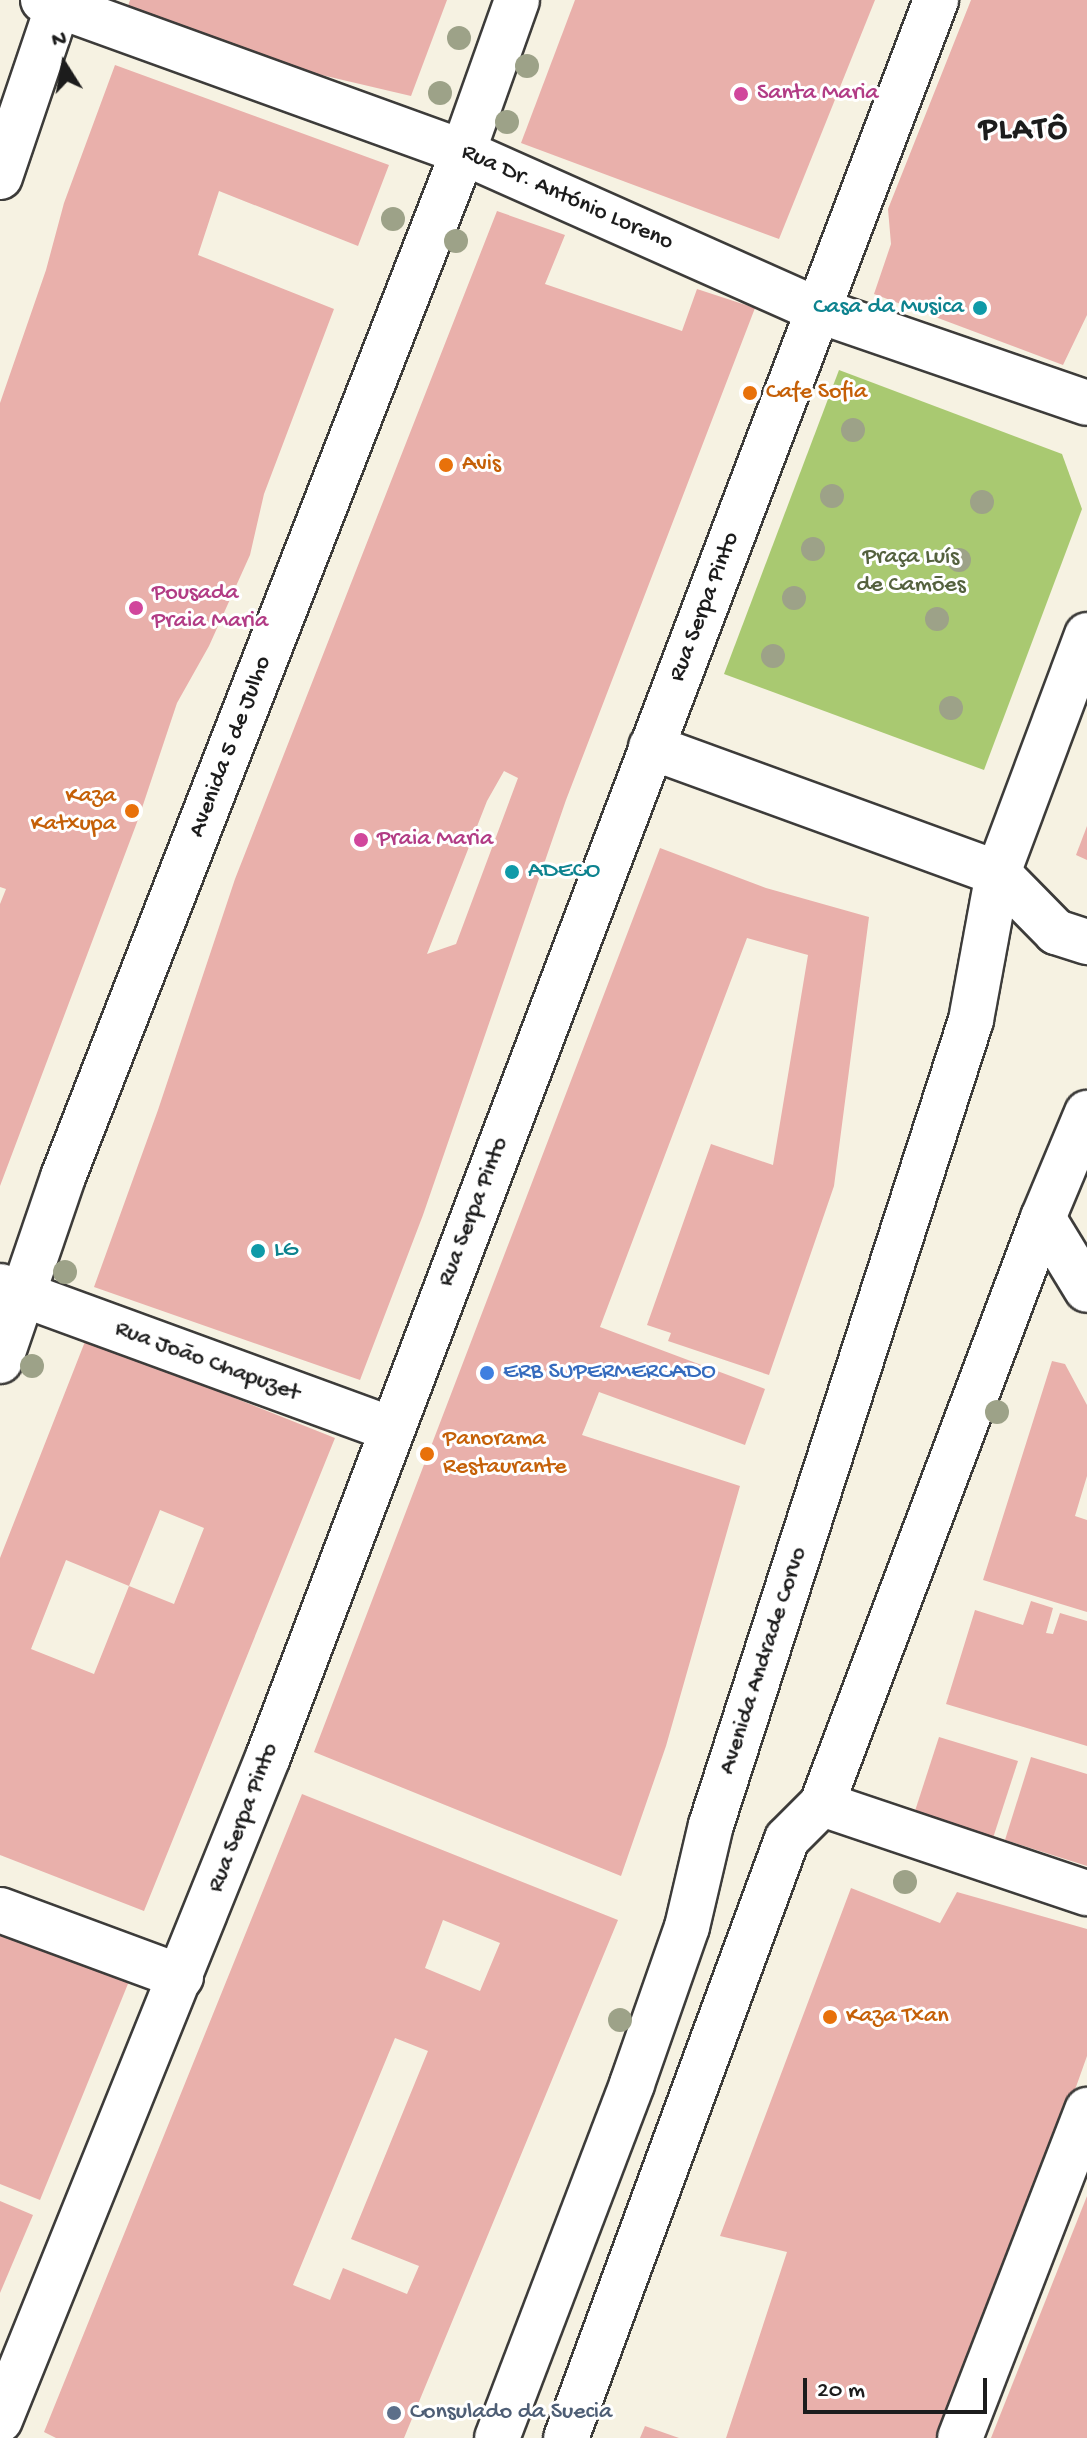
<!DOCTYPE html>
<html>
<head>
<meta charset="utf-8">
<style>
  body { margin:0 }
  #map { position:relative; width:1087px; height:2438px; overflow:hidden; background:#f6f2e2; font-family:"Gochi Hand",sans-serif }
  div>[style] { position:absolute }
  .green>* { inset:0; background:#a9c971 }
  .building>* { inset:0; background:#e9b0ab }
  .roads { filter:drop-shadow(2px 0 #3d3c3a) drop-shadow(-2px 0 #3d3c3a) drop-shadow(0 2px #3d3c3a) drop-shadow(0 -2px #3d3c3a) }
  .minor>* { height:44px; margin:-22px; padding:0 22px; transform-origin:22px; border-radius:22px; background:#fff }
  .trees>* { width:24px; height:24px; margin:-12px; border-radius:50%; background:#9da288 }
  .dots>* { width:22px; height:22px; translate:-50% -50%; box-sizing:border-box; border:4px solid #fff; border-radius:50% }
  span { translate:-50% -50%; white-space:nowrap; text-align:center; line-height:1.15; -webkit-text-stroke:6px #fff; paint-order:stroke }
  .hotel-label { font-size:24px; color:#b23c85 }
  .left { translate:0 -50%; text-align:left }
  .street-label { font-size:24px; color:#1c1c1c }
  .culture-label { font-size:24px; color:#0d838f }
  .right { translate:-100% -50%; text-align:right }
  .food-label { font-size:24px; color:#c56008 }
  .park-label { font-size:24px; color:#54613e }
  .shop-label { font-size:24px; color:#366cbe }
  .service-label { font-size:24px; color:#4e5e75 }
  .district-label { font-size:32px; color:#1c1c1c; font-weight:700; letter-spacing:2px }
  .north { position:absolute; left:24px; top:24px; width:80px; height:80px; -webkit-text-stroke:6px #fff; paint-order:stroke; rotate:349deg; font-size:22px; font-weight:700; line-height:32px; text-align:center; color:#1c1c1c }
  .north::after { content:''; display:block; margin:auto; width:28px; height:36px; background:#1c1c1c; clip-path:polygon(50% 0,100% 100%,50% 72%,0 100%) }
  .scale { position:absolute; left:803px; top:2378px; width:184px; height:36px; box-sizing:border-box; border:4px solid #1c1c1c; border-top:0; padding-left:10px; font-size:24px; line-height:28px; white-space:nowrap; color:#1c1c1c; -webkit-text-stroke:6px #fff; paint-order:stroke }
</style>
</head>
<body>
<div id="map">
  <div class="green">
    <div style="clip-path:polygon(839px 370px,1062px 454px,1082px 509px,984px 770px,724px 674px)"></div>
  </div>
  <div class="building">
    <div style="clip-path:polygon(130px 0,447px 0,411px 96px,279px 65px,128px 6px)"></div>
    <div style="clip-path:polygon(575px 0,875px 0,779px 239px,521px 143px)"></div>
    <div style="clip-path:polygon(971px 0,1087px 0,1087px 315px,1063px 365px,874px 294px,891px 244px,888px 209px)"></div>
    <div style="clip-path:polygon(115px 65px,389px 165px,358px 246px,219px 191px,198px 255px,334px 309px,264px 494px,250px 555px,209px 646px,177px 703px,139px 817px,0 1186px,0 904px,6px 889px,0 887px,0 403px,46px 270px,64px 203px)"></div>
    <div style="clip-path:polygon(evenodd,497px 211px,565px 235px,545px 284px,682px 331px,697px 289px,755px 308px,566px 800px,423px 1215px,360px 1380px,94px 1287px,158px 1110px,235px 879px,497px 211px,504px 771px,518px 778px,456px 944px,427px 954px,487px 801px,504px 771px)"></div>
    <div style="clip-path:polygon(1087px 826px,1087px 860px,1076px 855px)"></div>
    <div style="clip-path:polygon(660px 848px,766px 888px,869px 917px,834px 1186px,769px 1375px,668px 1341px,671px 1333px,647px 1325px,711px 1144px,773px 1165px,808px 955px,747px 938px,600px 1327px,765px 1389px,745px 1445px,599px 1392px,582px 1435px,740px 1486px,666px 1746px,621px 1876px,314px 1752px)"></div>
    <div style="clip-path:polygon(evenodd,86px 1339px,335px 1438px,144px 1911px,0 1855px,0 1558px,86px 1339px,160px 1510px,204px 1528px,174px 1604px,129px 1586px,160px 1510px,86px 1339px,66px 1560px,129px 1586px,94px 1674px,31px 1649px,66px 1560px)"></div>
    <div style="clip-path:polygon(1052px 1361px,1065px 1364px,1087px 1405px,1087px 1476px,1075px 1516px,1087px 1520px,1087px 1612px,983px 1580px)"></div>
    <div style="clip-path:polygon(1031px 1601px,1053px 1608px,1046px 1633px,1053px 1634px,1060px 1613px,1087px 1621px,1087px 1746px,946px 1704px,975px 1610px,1023px 1625px)"></div>
    <div style="clip-path:polygon(939px 1737px,1018px 1761px,993px 1838px,914px 1814px)"></div>
    <div style="clip-path:polygon(1031px 1757px,1087px 1774px,1087px 1866px,1005px 1840px)"></div>
    <div style="clip-path:polygon(evenodd,302px 1794px,618px 1920px,404px 2438px,56px 2438px,44px 2432px,302px 1794px,443px 1920px,500px 1943px,480px 1991px,425px 1968px,443px 1920px,302px 1794px,395px 2038px,428px 2051px,351px 2239px,419px 2266px,407px 2294px,343px 2268px,330px 2300px,293px 2285px,395px 2038px)"></div>
    <div style="clip-path:polygon(851px 1888px,940px 1923px,957px 1892px,1087px 1929px,1087px 2056px,951px 2438px,726px 2438px,787px 2252px,720px 2236px)"></div>
    <div style="clip-path:polygon(0 1915px,134px 1969px,40px 2200px,0 2184px)"></div>
    <div style="clip-path:polygon(1087px 2196px,1087px 2438px,991px 2438px)"></div>
    <div style="clip-path:polygon(0 2201px,33px 2215px,0 2293px)"></div>
    <div style="clip-path:polygon(645px 2426px,679px 2438px,640px 2438px)"></div>
  </div>
  <div class="roads">
    <div class="minor">
      <div style="left:43px;top:0;width:447px;rotate:19.9deg"></div>
      <div style="left:463px;top:152px;width:391px;rotate:24deg"></div>
      <div style="left:820px;top:311px;width:282px;rotate:19deg"></div>
      <div style="left:0;top:177px;width:187px;rotate:-71.3deg"></div>
      <div style="left:651px;top:747px;width:369px;rotate:20deg"></div>
      <div style="left:998px;top:873px;width:83px;rotate:45.5deg"></div>
      <div style="left:1056px;top:932px;width:33px;rotate:18deg"></div>
      <div style="left:1043px;top:1218px;width:84px;rotate:58.6deg"></div>
      <div style="left:0;top:1286px;width:416px;rotate:20.1deg"></div>
      <div style="left:0;top:1361px;width:194px;rotate:-71.1deg"></div>
      <div style="left:63px;top:1177px;width:1100px;rotate:-68.68deg"></div>
      <div style="left:463px;top:152px;width:161px;rotate:-70.4deg"></div>
      <div style="left:822px;top:1804px;width:280px;rotate:18.6deg"></div>
      <div style="left:0;top:1910px;width:193px;rotate:20.3deg"></div>
      <div style="left:0;top:2420px;width:715px;rotate:-67.99deg"></div>
      <div style="left:268px;top:1757px;width:1880px;rotate:-69.18deg"></div>
      <div style="left:497px;top:2438px;width:379px;rotate:-69.1deg"></div>
      <div style="left:632px;top:2084px;width:166px;rotate:-70.7deg"></div>
      <div style="left:687px;top:1927px;width:105px;rotate:-76.8deg"></div>
      <div style="left:711px;top:1825px;width:846px;rotate:-72.1deg"></div>
      <div style="left:971px;top:1020px;width:149px;rotate:-79.6deg"></div>
      <div style="left:998px;top:873px;width:254px;rotate:-69.5deg"></div>
      <div style="left:566px;top:2438px;width:638px;rotate:-69.75deg"></div>
      <div style="left:787px;top:1839px;width:49px;rotate:-45deg"></div>
      <div style="left:822px;top:1804px;width:626px;rotate:-69.34deg"></div>
      <div style="left:1043px;top:1218px;width:114px;rotate:-67.3deg"></div>
      <div style="left:960px;top:2438px;width:352px;rotate:-68.8deg"></div>
    </div>
  </div>
  <div class="trees">
    <div style="left:459px;top:38px"></div>
    <div style="left:527px;top:66px"></div>
    <div style="left:440px;top:93px"></div>
    <div style="left:507px;top:122px"></div>
    <div style="left:393px;top:219px"></div>
    <div style="left:456px;top:241px"></div>
    <div style="left:853px;top:430px"></div>
    <div style="left:832px;top:496px"></div>
    <div style="left:982px;top:502px"></div>
    <div style="left:813px;top:549px"></div>
    <div style="left:959px;top:560px"></div>
    <div style="left:794px;top:598px"></div>
    <div style="left:937px;top:619px"></div>
    <div style="left:773px;top:656px"></div>
    <div style="left:951px;top:708px"></div>
    <div style="left:65px;top:1272px"></div>
    <div style="left:32px;top:1366px"></div>
    <div style="left:997px;top:1412px"></div>
    <div style="left:905px;top:1882px"></div>
    <div style="left:620px;top:2020px"></div>
  </div>
  <div class="dots">
    <div style="left:741px;top:94px;background:#d1479c"></div>
    <div style="left:980px;top:308px;background:#0f9aa8"></div>
    <div style="left:750px;top:393px;background:#e8710a"></div>
    <div style="left:446px;top:465px;background:#e8710a"></div>
    <div style="left:136px;top:608px;background:#d1479c"></div>
    <div style="left:132px;top:811px;background:#e8710a"></div>
    <div style="left:361px;top:840px;background:#d1479c"></div>
    <div style="left:512px;top:872px;background:#0f9aa8"></div>
    <div style="left:258px;top:1251px;background:#0f9aa8"></div>
    <div style="left:487px;top:1373px;background:#3f7fe0"></div>
    <div style="left:427px;top:1454px;background:#e8710a"></div>
    <div style="left:830px;top:2017px;background:#e8710a"></div>
    <div style="left:394px;top:2413px;background:#5c6f8a"></div>
  </div>
  <div class="hotel-label">
    <span class="left" style="left:757px;top:94px">Santa Maria</span>
    <span class="left" style="left:152px;top:608px">Pousada<br>Praia Maria</span>
    <span class="left" style="left:377px;top:840px">Praia Maria</span>
  </div>
  <div class="street-label">
    <span style="left:567px;top:198px;rotate:24deg">Rua Dr. António Loreno</span>
    <span style="left:705px;top:607px;rotate:-69deg">Rua Serpa Pinto</span>
    <span style="left:231px;top:747px;rotate:-69deg">Avenida 5 de Julho</span>
    <span style="left:474px;top:1212px;rotate:-69deg">Rua Serpa Pinto</span>
    <span style="left:207px;top:1362px;rotate:20deg">Rua João Chapuzet</span>
    <span style="left:764px;top:1661px;rotate:-72deg">Avenida Andrade Corvo</span>
    <span style="left:244px;top:1818px;rotate:-69deg">Rua Serpa Pinto</span>
  </div>
  <div class="culture-label">
    <span class="right" style="left:964px;top:308px">Casa da Musica</span>
    <span class="left" style="left:528px;top:872px">ADECO</span>
    <span class="left" style="left:274px;top:1251px">LG</span>
  </div>
  <div class="food-label">
    <span class="left" style="left:766px;top:393px">Cafe Sofia</span>
    <span class="left" style="left:462px;top:465px">Avis</span>
    <span class="right" style="left:116px;top:811px">Kaza<br>Katxupa</span>
    <span class="left" style="left:443px;top:1454px">Panorama<br>Restaurante</span>
    <span class="left" style="left:846px;top:2017px">Kaza Txan</span>
  </div>
  <div class="park-label">
    <span style="left:911px;top:572px">Praça Luís<br>de Camões</span>
  </div>
  <div class="shop-label">
    <span class="left" style="left:503px;top:1373px">ERB SUPERMERCADO</span>
  </div>
  <div class="service-label">
    <span class="left" style="left:410px;top:2413px">Consulado da Suecia</span>
  </div>
  <div class="district-label">
    <span style="left:1024px;top:131px">PLATÔ</span>
  </div>
  <div class="north">N</div>
  <div class="scale">20 m</div>
</div>
</body>
</html>
